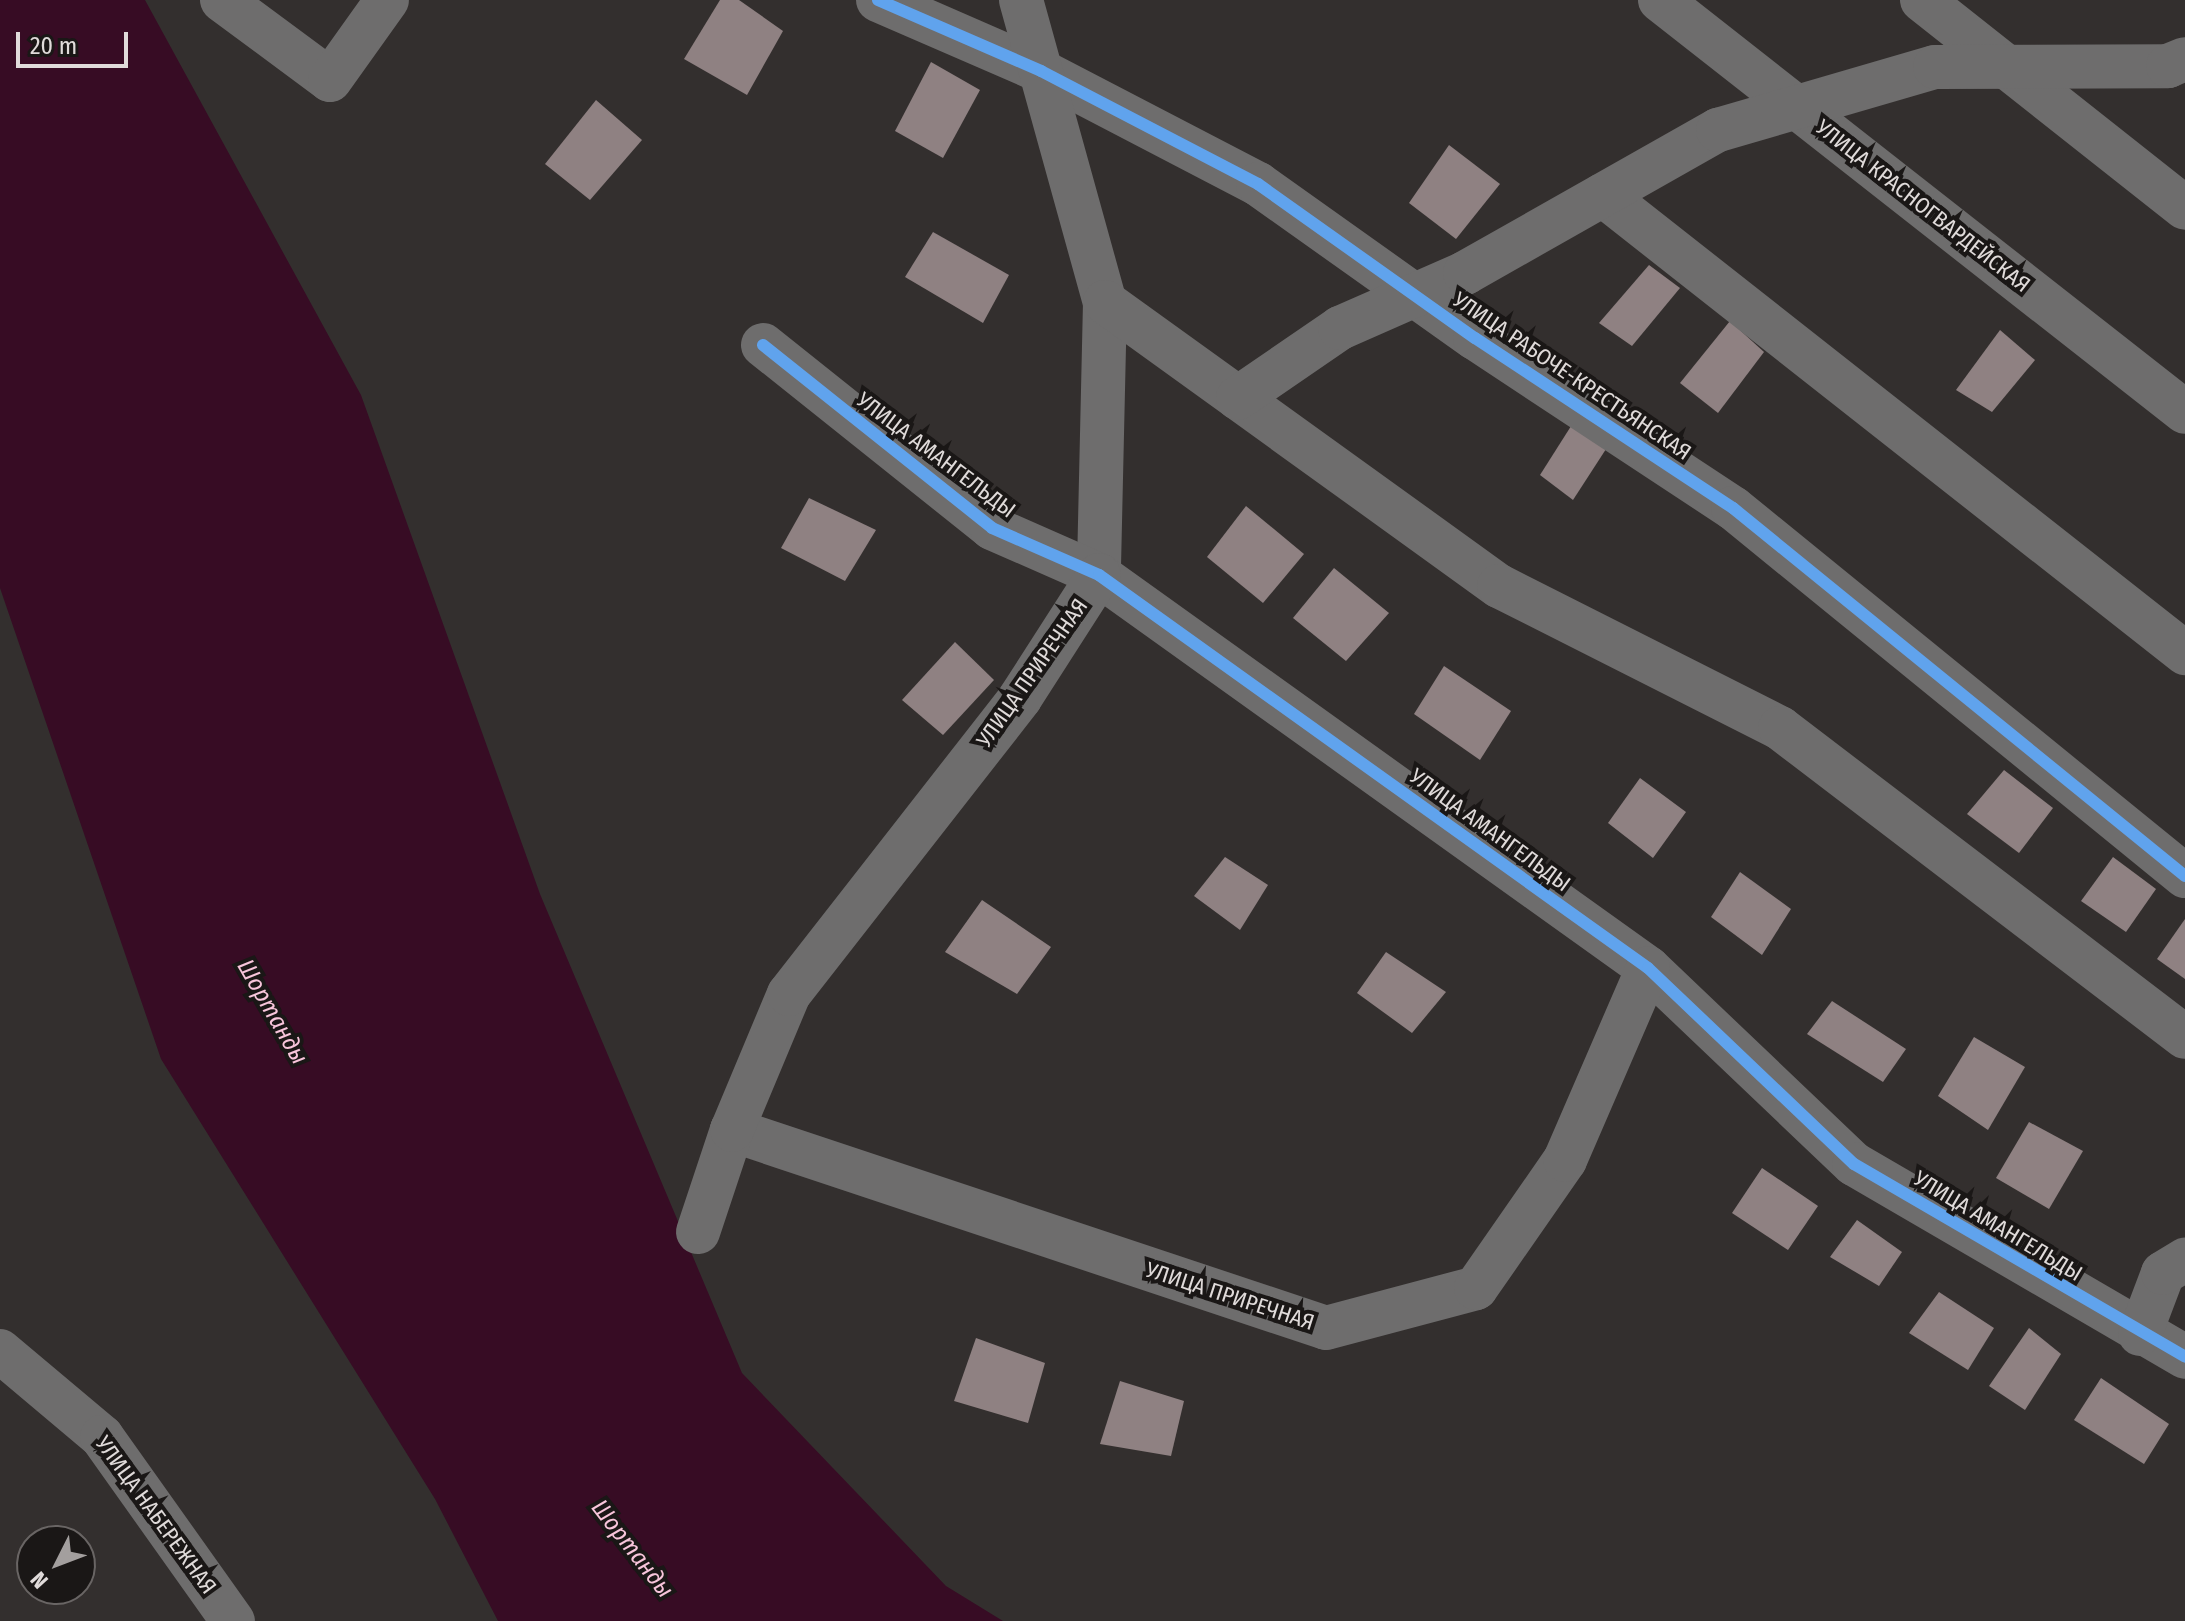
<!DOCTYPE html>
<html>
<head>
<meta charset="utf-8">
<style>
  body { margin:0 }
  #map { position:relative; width:2185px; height:1621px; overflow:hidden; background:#332f2e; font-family:"Fira Sans Condensed",sans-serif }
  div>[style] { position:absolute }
  .water>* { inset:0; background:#370c24 }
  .building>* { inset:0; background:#8f8182 }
  .minor>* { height:44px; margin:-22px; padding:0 22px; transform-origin:22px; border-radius:22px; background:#6e6d6d }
  .cycleway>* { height:12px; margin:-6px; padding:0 6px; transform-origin:6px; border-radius:6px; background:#60a3ed }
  span { translate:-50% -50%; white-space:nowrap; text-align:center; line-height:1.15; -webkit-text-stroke:8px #1a1716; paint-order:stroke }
  .street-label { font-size:22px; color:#e0dbda }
  .water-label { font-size:24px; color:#f8c5db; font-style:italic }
  .north { position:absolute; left:16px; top:1525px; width:80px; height:80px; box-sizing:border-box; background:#1a1716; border:2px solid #696564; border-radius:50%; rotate:228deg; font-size:22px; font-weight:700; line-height:32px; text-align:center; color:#e0dbda }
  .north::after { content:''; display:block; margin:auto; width:28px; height:36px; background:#a39f9e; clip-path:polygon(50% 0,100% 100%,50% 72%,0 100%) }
  .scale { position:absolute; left:16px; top:32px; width:112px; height:36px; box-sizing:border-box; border:4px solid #e0dbda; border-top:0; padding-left:10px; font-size:24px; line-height:28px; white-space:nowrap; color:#e0dbda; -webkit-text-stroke:6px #1a1716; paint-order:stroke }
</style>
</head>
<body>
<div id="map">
  <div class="water">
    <div style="clip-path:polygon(0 0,145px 0,361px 395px,540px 894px,742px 1373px,946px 1586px,1003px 1621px,498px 1621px,435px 1499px,161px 1059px,0 588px)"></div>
  </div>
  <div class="building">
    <div style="clip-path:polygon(720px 0,739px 0,783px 31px,747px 95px,684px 59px)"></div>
    <div style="clip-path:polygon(931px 62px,980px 90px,943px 158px,895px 131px)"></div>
    <div style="clip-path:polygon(596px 100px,642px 140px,590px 200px,545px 164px)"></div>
    <div style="clip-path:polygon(1449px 145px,1500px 184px,1456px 239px,1409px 203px)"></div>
    <div style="clip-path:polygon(933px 232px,1009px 275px,983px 323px,905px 277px)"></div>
    <div style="clip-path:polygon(1649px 265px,1680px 288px,1632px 346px,1599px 323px)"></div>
    <div style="clip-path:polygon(1730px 321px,1764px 352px,1718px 413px,1680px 383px)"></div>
    <div style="clip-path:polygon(2000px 330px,2035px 360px,1992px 412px,1956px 390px)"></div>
    <div style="clip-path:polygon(1573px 423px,1608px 446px,1573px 500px,1540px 475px)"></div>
    <div style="clip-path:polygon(809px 498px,876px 530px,845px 581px,781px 548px)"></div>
    <div style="clip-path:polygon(1246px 506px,1304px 554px,1263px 603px,1207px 557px)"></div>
    <div style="clip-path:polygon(1334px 568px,1389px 613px,1346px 661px,1293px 618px)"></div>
    <div style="clip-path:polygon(955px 642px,994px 680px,943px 735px,902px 700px)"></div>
    <div style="clip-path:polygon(1444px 666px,1511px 711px,1480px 760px,1414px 714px)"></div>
    <div style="clip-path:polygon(2004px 770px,2053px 808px,2019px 853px,1967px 814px)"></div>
    <div style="clip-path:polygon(1640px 778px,1686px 812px,1653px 858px,1608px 823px)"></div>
    <div style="clip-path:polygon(1225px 857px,1268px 885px,1240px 930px,1194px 896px)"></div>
    <div style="clip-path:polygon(2113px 857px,2156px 889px,2126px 932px,2081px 901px)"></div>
    <div style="clip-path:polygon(1740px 872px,1791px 909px,1762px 955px,1711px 917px)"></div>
    <div style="clip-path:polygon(982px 900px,1051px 947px,1017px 994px,945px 952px)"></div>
    <div style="clip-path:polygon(2185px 919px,2185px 979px,2157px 959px)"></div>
    <div style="clip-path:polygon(1386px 952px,1446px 992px,1412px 1033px,1357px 993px)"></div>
    <div style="clip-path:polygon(1832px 1001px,1906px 1049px,1883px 1082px,1807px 1034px)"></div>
    <div style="clip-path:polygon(1974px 1037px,2025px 1067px,1988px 1130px,1938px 1096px)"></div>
    <div style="clip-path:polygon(2029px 1122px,2083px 1151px,2049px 1209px,1996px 1178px)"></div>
    <div style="clip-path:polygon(1762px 1168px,1818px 1206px,1788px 1250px,1732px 1213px)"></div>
    <div style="clip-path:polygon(1857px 1220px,1902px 1252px,1879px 1286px,1830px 1257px)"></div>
    <div style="clip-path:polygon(1939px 1292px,1994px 1328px,1968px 1370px,1909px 1333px)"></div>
    <div style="clip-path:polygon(2029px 1328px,2061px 1354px,2025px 1410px,1989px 1386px)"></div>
    <div style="clip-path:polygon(976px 1338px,1045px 1363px,1028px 1423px,954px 1401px)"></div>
    <div style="clip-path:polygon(2101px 1378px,2169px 1424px,2144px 1464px,2074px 1420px)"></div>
    <div style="clip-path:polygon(1120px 1381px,1184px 1401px,1171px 1456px,1100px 1444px)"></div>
  </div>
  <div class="minor">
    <div style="left:222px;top:0;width:134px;rotate:36.5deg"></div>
    <div style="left:330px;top:80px;width:98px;rotate:-54.5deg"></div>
    <div style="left:878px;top:0;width:178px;rotate:23.5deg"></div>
    <div style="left:1041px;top:71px;width:245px;rotate:27.5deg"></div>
    <div style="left:1258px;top:184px;width:266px;rotate:35.4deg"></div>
    <div style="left:1475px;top:338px;width:309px;rotate:33.4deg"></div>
    <div style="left:1733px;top:508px;width:583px;rotate:39.15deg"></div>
    <div style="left:1021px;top:0;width:313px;rotate:74.5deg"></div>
    <div style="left:1105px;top:302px;width:273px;rotate:91.3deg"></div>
    <div style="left:1660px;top:0;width:667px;rotate:38.12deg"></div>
    <div style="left:1922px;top:0;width:335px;rotate:38.3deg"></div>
    <div style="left:1603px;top:195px;width:741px;rotate:38.2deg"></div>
    <div style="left:1105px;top:302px;width:486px;rotate:35.8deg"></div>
    <div style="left:1499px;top:586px;width:315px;rotate:26.8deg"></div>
    <div style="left:1780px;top:728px;width:509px;rotate:37.34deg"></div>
    <div style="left:763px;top:345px;width:293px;rotate:38.6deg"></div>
    <div style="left:992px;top:528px;width:117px;rotate:23.7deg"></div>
    <div style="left:1099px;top:575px;width:675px;rotate:35.6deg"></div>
    <div style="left:1648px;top:968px;width:284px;rotate:43.6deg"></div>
    <div style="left:1854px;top:1164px;width:383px;rotate:30.2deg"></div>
    <div style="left:1238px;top:398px;width:124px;rotate:-34.5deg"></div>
    <div style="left:1340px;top:328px;width:137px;rotate:-23.7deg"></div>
    <div style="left:1465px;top:273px;width:291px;rotate:-29.5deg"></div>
    <div style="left:1718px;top:130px;width:226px;rotate:-16.2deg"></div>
    <div style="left:1935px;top:67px;width:233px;rotate:-0.2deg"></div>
    <div style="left:2168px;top:66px;width:18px;rotate:-22deg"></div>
    <div style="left:732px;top:1130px;width:626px;rotate:18.43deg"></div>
    <div style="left:1326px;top:1328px;width:155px;rotate:-14.9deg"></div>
    <div style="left:1476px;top:1288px;width:156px;rotate:-55.2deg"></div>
    <div style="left:1565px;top:1160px;width:209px;rotate:-66.6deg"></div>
    <div style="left:698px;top:1232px;width:108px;rotate:-71.6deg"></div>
    <div style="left:732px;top:1130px;width:147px;rotate:-67.3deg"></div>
    <div style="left:789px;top:994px;width:375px;rotate:-52deg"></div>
    <div style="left:1020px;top:698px;width:146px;rotate:-57.3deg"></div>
    <div style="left:2140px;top:1334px;width:65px;rotate:-69.3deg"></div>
    <div style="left:2163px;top:1273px;width:26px;rotate:-31deg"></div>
    <div style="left:0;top:1351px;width:133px;rotate:40.1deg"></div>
    <div style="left:102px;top:1437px;width:226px;rotate:54.6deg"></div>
  </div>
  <div class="cycleway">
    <div style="left:878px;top:0;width:178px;rotate:23.5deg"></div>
    <div style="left:1041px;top:71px;width:245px;rotate:27.5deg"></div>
    <div style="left:1258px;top:184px;width:266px;rotate:35.4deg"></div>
    <div style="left:1475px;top:338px;width:309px;rotate:33.4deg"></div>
    <div style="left:1733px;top:508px;width:583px;rotate:39.15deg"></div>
    <div style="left:763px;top:345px;width:293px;rotate:38.6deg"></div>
    <div style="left:992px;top:528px;width:117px;rotate:23.7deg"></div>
    <div style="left:1099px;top:575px;width:675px;rotate:35.6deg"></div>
    <div style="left:1648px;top:968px;width:284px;rotate:43.6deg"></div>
    <div style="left:1854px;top:1164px;width:383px;rotate:30.2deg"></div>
  </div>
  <div class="street-label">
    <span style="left:1923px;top:206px;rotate:38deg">УЛИЦА КРАСНОГВАРДЕЙСКАЯ</span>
    <span style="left:1572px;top:376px;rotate:34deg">УЛИЦА РАБОЧЕ-КРЕСТЬЯНСКАЯ</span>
    <span style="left:936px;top:455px;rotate:37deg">УЛИЦА АМАНГЕЛЬДЫ</span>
    <span style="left:1032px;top:673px;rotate:-55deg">УЛИЦА ПРИРЕЧНАЯ</span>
    <span style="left:1490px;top:830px;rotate:36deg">УЛИЦА АМАНГЕЛЬДЫ</span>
    <span style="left:1998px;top:1226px;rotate:31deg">УЛИЦА АМАНГЕЛЬДЫ</span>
    <span style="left:1230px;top:1296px;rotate:18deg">УЛИЦА ПРИРЕЧНАЯ</span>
    <span style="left:156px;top:1515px;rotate:54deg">УЛИЦА НАБЕРЕЖНАЯ</span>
  </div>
  <div class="water-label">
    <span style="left:272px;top:1012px;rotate:60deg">Шортанды</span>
    <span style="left:632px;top:1549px;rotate:52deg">Шортанды</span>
  </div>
  <div class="north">N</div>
  <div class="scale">20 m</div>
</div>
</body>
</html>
